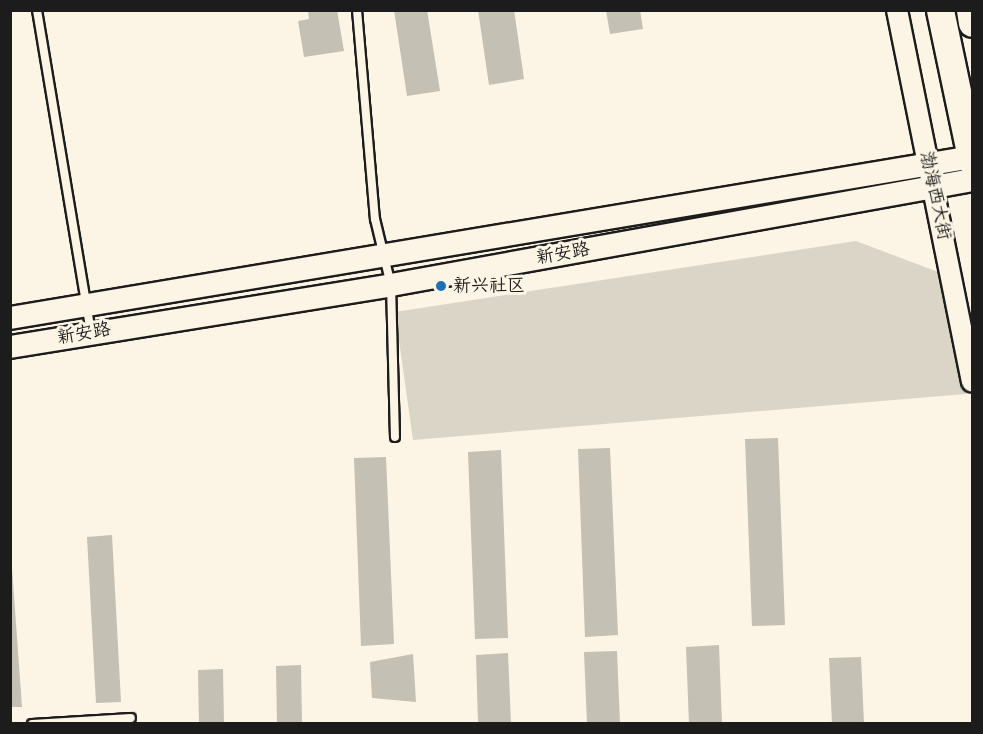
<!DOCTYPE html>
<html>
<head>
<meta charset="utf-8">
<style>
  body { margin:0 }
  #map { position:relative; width:983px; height:734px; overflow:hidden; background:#fcf5e5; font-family:"Architects Daughter","LXGW WenKai TC",sans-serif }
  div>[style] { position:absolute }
  .green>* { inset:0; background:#dbd5c8 }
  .building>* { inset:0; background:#c4c0b3 }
  .roads { filter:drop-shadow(2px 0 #1c1c1c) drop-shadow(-2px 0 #1c1c1c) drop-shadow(0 2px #1c1c1c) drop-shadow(0 -2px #1c1c1c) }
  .service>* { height:8px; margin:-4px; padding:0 4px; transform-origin:4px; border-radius:4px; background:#fcf5e5 }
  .tertiary>* { height:20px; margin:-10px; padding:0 10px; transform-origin:10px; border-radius:10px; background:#fcf5e5 }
  .secondary>* { height:22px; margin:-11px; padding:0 11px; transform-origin:11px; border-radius:11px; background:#fcf5e5 }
  .trunk>* { height:27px; margin:-13.5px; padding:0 13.5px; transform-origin:13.5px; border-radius:13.5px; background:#fcf5e5 }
  .dots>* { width:16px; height:16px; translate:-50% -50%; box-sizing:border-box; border:3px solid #fcf5e5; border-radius:50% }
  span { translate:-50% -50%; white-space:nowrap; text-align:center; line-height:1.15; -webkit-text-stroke:6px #fcf5e5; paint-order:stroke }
  .street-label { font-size:18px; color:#1c1c1c }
  .poi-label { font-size:18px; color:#1c1c1c }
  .left { translate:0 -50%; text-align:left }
  .frame { position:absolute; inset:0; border:12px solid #1c1c1c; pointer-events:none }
</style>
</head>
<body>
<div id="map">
  <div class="green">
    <div style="clip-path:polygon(856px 241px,946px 275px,966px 394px,413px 440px,395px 312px)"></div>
  </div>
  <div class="building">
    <div style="clip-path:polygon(308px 10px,337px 10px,344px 51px,304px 57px,298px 21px,309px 19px)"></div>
    <div style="clip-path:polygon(394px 10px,427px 10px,440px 91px,407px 96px)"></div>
    <div style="clip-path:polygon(478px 10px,514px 10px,524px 79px,489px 85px)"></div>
    <div style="clip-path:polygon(606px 10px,640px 10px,643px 29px,610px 34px)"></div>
    <div style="clip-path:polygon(778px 438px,785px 625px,752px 626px,745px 439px)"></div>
    <div style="clip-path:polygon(610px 448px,618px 635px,585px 637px,578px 449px)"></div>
    <div style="clip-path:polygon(501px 450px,508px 638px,475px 639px,468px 452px)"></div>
    <div style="clip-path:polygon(386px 457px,394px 644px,361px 646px,354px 458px)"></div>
    <div style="clip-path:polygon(112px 535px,121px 702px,96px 703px,87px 537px)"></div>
    <div style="clip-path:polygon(10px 540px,22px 707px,10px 707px)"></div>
    <div style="clip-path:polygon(719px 645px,722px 724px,689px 724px,686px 647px)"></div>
    <div style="clip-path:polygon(617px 651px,620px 724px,587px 724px,584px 652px)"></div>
    <div style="clip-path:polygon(508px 653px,511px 724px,478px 724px,476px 655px)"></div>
    <div style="clip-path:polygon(413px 654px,416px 702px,372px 698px,370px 662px)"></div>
    <div style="clip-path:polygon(861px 657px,864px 724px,832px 724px,829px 658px)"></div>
    <div style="clip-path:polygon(301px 665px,302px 724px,277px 724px,276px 666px)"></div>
    <div style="clip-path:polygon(223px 669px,224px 724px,199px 724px,198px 670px)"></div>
  </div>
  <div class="roads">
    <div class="service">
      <div style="left:37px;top:10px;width:326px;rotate:80.5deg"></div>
      <div style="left:357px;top:10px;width:210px;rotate:85.1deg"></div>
      <div style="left:375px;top:219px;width:68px;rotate:76.4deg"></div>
      <div style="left:391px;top:285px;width:152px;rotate:88.5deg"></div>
      <div style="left:32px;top:724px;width:99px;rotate:-3.5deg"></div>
    </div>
    <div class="tertiary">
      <div style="left:897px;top:10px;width:379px;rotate:78.6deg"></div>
    </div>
    <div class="secondary">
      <div style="left:10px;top:318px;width:975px;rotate:-9.5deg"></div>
      <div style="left:10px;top:347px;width:386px;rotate:-9.2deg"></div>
      <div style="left:391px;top:285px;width:590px;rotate:-10.24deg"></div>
    </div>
    <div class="trunk">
      <div style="left:940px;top:10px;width:155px;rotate:78.1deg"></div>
      <div style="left:970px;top:10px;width:13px;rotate:81deg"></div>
    </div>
  </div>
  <div class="dots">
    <div style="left:441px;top:286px;background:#1f6fb2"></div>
  </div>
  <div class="street-label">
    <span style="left:935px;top:196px;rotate:78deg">渤海西大街</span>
    <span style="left:563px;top:254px;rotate:-10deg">新安路</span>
    <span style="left:84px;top:334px;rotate:-10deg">新安路</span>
  </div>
  <div class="poi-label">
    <span class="left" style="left:453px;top:286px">新兴社区</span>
  </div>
  <div class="frame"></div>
</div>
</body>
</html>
